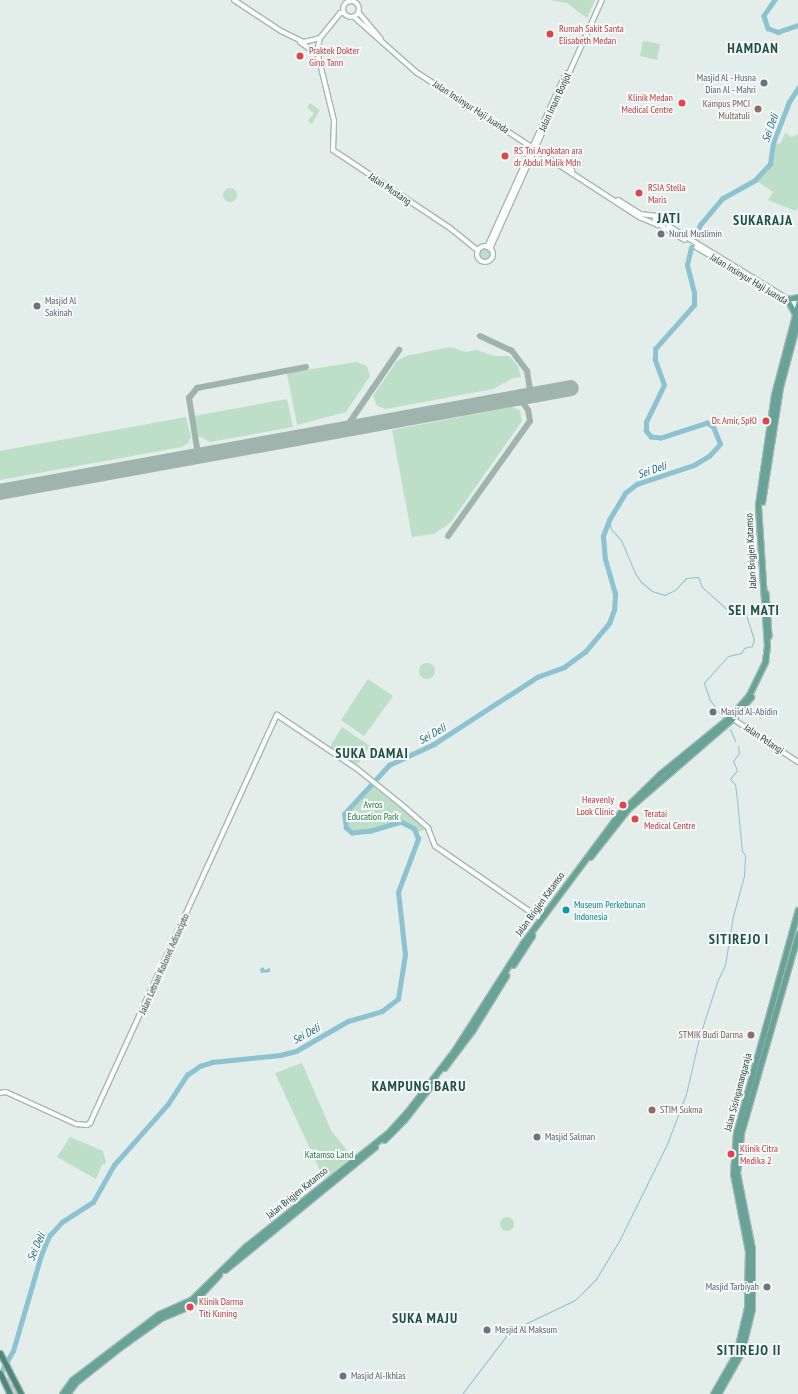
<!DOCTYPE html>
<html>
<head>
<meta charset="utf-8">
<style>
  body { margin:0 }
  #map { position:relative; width:798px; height:1394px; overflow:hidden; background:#e3ede9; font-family:"PT Sans Narrow",sans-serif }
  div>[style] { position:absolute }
  .green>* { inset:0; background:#bddec7 }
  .round { border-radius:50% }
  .water>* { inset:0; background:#8dc3d1 }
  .stream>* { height:1px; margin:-0.5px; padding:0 0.5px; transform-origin:0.5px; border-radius:0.5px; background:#8dc3d1 }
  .river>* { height:4.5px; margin:-2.25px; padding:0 2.25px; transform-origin:2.25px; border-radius:2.25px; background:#8dc3d1 }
  .taxiway>* { height:6px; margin:-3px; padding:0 3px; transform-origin:3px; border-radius:3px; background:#a0b4ae }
  .runway>* { height:16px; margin:-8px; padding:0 8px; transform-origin:8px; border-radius:8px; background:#a0b4ae }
  .trunk-tunnel>* { height:5px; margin-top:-2.5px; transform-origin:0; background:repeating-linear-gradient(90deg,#bdcac6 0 5px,transparent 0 7.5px) }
  .roads { filter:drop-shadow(1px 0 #a2b9b2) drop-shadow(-1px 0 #a2b9b2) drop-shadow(0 1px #a2b9b2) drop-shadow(0 -1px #a2b9b2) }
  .secondary>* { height:4px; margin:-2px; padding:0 2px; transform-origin:2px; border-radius:2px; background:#fff }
  .secondary>.ring { margin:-2px; padding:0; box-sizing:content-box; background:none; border:4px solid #fff; border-radius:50% }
  .primary>* { height:4.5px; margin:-2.25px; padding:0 2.25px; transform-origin:2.25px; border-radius:2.25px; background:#69a296 }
  .trunk>* { height:5px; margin:-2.5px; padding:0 2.5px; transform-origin:2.5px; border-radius:2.5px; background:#4c867c }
  .dots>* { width:11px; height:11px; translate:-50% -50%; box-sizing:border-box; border:2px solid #f4f9f7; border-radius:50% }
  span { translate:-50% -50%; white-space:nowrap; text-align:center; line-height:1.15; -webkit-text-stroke:4px #f4f9f7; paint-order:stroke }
  .health-label { font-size:10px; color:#be3a42 }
  .left { translate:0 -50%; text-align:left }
  .right { translate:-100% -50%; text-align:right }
  .worship-label { font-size:10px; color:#5b616d }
  .street-label { font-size:10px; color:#233e38 }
  .education-label { font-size:10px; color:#785e54 }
  .park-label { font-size:10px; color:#2e754d }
  .culture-label { font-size:10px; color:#0d838f }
  .water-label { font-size:11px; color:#1e667a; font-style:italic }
  .district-label { font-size:14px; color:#1f5047; font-weight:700; letter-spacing:1px }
</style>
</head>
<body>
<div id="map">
  <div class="green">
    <div style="clip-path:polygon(550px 0,595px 0,587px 18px,567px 3px)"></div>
    <div style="clip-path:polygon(643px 41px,660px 44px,657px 60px,640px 56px)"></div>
    <div style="clip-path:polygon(310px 103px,320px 110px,312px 124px,308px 121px,314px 113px,307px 108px)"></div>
    <div style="clip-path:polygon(785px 133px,792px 137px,798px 134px,798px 207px,796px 211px,768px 200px,773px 192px,757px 181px,770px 168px,775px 143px,780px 144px)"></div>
    <div class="round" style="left:223px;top:188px;width:14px;height:14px"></div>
    <div class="round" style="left:480px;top:249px;width:10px;height:10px"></div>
    <div style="clip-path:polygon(450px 347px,466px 352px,477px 350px,494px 356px,509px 356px,518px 366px,521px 377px,513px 378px,493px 389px,386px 409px,377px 406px,373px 396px,397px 361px,406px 356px)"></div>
    <div style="clip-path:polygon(356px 362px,367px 366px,370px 376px,346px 412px,297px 425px,287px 373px)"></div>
    <div style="clip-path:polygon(287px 399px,293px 427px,210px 442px,198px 436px,194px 416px)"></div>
    <div style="clip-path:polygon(511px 407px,520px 410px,522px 421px,451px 522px,434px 534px,412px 537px,392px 430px)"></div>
    <div style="clip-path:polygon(186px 417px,191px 437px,188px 443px,182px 447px,0 480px,0 451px)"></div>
    <div class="round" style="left:419px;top:663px;width:16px;height:16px"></div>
    <div style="clip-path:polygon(368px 679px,393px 696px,364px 736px,341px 720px)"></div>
    <div style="clip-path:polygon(342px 727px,370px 746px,359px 763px,352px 764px,331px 749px,331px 745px)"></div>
    <div style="clip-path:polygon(371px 785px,400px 807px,426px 829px,416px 833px,410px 825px,401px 822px,371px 831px,352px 833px,346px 828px,344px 814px)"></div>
    <div style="clip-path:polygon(302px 1063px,331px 1130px,352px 1157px,324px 1179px,275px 1073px)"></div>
    <div style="clip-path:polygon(70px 1137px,103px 1151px,106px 1163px,102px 1165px,96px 1179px,57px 1157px)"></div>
    <div class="round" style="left:500px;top:1217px;width:14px;height:14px"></div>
  </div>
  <div class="water">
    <div style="clip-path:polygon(263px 967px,265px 970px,270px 968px,270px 972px,261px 973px,260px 969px)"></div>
  </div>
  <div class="stream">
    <div style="left:609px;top:520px;width:9px;rotate:77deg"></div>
    <div style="left:611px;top:529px;width:15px;rotate:48deg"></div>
    <div style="left:621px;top:540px;width:36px;rotate:67deg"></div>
    <div style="left:635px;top:573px;width:11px;rotate:56deg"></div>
    <div style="left:641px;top:582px;width:14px;rotate:39deg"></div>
    <div style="left:652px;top:591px;width:13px;rotate:18deg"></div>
    <div style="left:664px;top:595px;width:12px;rotate:-24deg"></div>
    <div style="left:675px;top:590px;width:16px;rotate:-47deg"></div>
    <div style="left:686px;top:578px;width:12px;rotate:-5deg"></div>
    <div style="left:698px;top:577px;width:11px;rotate:68deg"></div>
    <div style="left:702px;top:587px;width:31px;rotate:42deg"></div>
    <div style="left:725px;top:608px;width:6px;rotate:18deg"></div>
    <div style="left:731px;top:610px;width:8px;rotate:-23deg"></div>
    <div style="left:738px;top:607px;width:11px;rotate:45deg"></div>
    <div style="left:746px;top:615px;width:25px;rotate:72deg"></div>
    <div style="left:754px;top:639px;width:7px;rotate:106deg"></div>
    <div style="left:752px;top:646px;width:8px;rotate:166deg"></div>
    <div style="left:744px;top:648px;width:6px;rotate:121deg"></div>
    <div style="left:741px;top:653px;width:13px;rotate:167deg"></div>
    <div style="left:728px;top:656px;width:36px;rotate:132deg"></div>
    <div style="left:704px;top:683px;width:18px;rotate:71deg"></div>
    <div style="left:710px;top:700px;width:24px;rotate:54deg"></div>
    <div style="left:730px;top:729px;width:13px;rotate:67deg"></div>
    <div style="left:462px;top:1394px;width:79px;rotate:-52.7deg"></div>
    <div style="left:510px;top:1331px;width:72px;rotate:-25.5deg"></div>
    <div style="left:575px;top:1300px;width:30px;rotate:-45deg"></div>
    <div style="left:596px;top:1279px;width:44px;rotate:-58.8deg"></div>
    <div style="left:619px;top:1241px;width:108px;rotate:-63.7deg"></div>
    <div style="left:667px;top:1144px;width:53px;rotate:-69.2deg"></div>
    <div style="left:686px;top:1094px;width:57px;rotate:-76.9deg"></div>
    <div style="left:699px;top:1038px;width:59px;rotate:-72.2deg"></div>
    <div style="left:717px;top:982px;width:19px;rotate:-65deg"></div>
    <div style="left:725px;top:965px;width:50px;rotate:-80.7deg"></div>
    <div style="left:733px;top:916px;width:41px;rotate:-74.6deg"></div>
    <div style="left:744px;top:876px;width:21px;rotate:-87deg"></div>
    <div style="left:745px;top:855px;width:5px;rotate:-127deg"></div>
    <div style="left:742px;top:851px;width:51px;rotate:-95.6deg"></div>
    <div style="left:737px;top:800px;width:16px;rotate:-97deg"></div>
    <div style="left:735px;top:784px;width:7px;rotate:-135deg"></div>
    <div style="left:730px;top:779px;width:11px;rotate:-52deg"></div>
    <div style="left:737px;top:770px;width:10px;rotate:-114deg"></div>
    <div style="left:733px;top:761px;width:10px;rotate:-53deg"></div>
    <div style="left:739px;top:753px;width:7px;rotate:-98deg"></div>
  </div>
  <div class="river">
    <div style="left:775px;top:0;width:19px;rotate:125deg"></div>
    <div style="left:764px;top:16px;width:13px;rotate:72deg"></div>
    <div style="left:768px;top:28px;width:11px;rotate:22deg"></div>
    <div style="left:778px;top:32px;width:21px;rotate:-19deg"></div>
    <div style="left:694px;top:239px;width:15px;rotate:-67deg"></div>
    <div style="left:700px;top:225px;width:35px;rotate:-50deg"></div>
    <div style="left:723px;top:198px;width:37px;rotate:-29deg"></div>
    <div style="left:755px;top:180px;width:22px;rotate:-47deg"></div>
    <div style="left:770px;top:164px;width:21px;rotate:-82deg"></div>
    <div style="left:773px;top:143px;width:44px;rotate:-68.7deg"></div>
    <div style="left:789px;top:102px;width:17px;rotate:-57deg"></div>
    <div style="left:0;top:1374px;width:26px;rotate:-61deg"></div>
    <div style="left:13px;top:1351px;width:100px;rotate:-73.7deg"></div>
    <div style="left:41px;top:1255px;width:21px;rotate:-67deg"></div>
    <div style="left:49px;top:1236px;width:19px;rotate:-47deg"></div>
    <div style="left:62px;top:1222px;width:37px;rotate:-33deg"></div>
    <div style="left:93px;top:1202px;width:43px;rotate:-60.4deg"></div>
    <div style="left:114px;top:1165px;width:81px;rotate:-48.5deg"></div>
    <div style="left:168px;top:1104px;width:35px;rotate:-57deg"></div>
    <div style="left:187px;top:1075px;width:16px;rotate:-35deg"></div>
    <div style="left:200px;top:1066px;width:13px;rotate:-18deg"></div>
    <div style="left:212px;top:1062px;width:68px;rotate:-5.9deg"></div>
    <div style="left:280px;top:1055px;width:16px;rotate:-14deg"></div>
    <div style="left:296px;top:1051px;width:60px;rotate:-30deg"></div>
    <div style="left:348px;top:1021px;width:35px;rotate:-16deg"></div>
    <div style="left:382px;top:1011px;width:20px;rotate:-37deg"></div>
    <div style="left:398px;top:999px;width:45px;rotate:-81deg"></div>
    <div style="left:405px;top:955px;width:63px;rotate:-96.3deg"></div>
    <div style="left:398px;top:892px;width:57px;rotate:-69.3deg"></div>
    <div style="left:418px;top:839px;width:11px;rotate:-112deg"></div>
    <div style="left:414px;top:829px;width:15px;rotate:-152deg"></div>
    <div style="left:401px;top:822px;width:31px;rotate:163deg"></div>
    <div style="left:371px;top:831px;width:19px;rotate:174deg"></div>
    <div style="left:352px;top:833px;width:8px;rotate:-140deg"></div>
    <div style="left:346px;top:828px;width:14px;rotate:-98deg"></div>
    <div style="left:344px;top:814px;width:67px;rotate:-47.4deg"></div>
    <div style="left:389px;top:765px;width:50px;rotate:-25deg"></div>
    <div style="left:434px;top:744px;width:123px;rotate:-33deg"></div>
    <div style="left:537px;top:677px;width:29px;rotate:-20deg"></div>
    <div style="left:564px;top:667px;width:26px;rotate:-36deg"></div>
    <div style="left:585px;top:652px;width:38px;rotate:-50deg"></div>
    <div style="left:609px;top:623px;width:14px;rotate:-69deg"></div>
    <div style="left:614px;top:610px;width:16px;rotate:-86deg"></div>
    <div style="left:615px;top:594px;width:35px;rotate:-106deg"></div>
    <div style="left:605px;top:560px;width:24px;rotate:-95deg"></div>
    <div style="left:603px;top:536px;width:17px;rotate:-69deg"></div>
    <div style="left:609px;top:520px;width:31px;rotate:-59deg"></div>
    <div style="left:625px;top:493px;width:15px;rotate:-37deg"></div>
    <div style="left:637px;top:484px;width:60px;rotate:-18.4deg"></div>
    <div style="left:694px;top:465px;width:17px;rotate:-31deg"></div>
    <div style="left:709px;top:456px;width:16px;rotate:-47deg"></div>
    <div style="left:720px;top:444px;width:18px;rotate:-112deg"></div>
    <div style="left:713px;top:427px;width:7px;rotate:-146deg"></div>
    <div style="left:707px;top:423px;width:48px;rotate:161.9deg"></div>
    <div style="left:661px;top:438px;width:10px;rotate:-174deg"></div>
    <div style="left:651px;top:437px;width:8px;rotate:-130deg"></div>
    <div style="left:646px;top:431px;width:9px;rotate:-90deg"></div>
    <div style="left:646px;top:422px;width:41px;rotate:-64.1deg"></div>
    <div style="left:664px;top:385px;width:27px;rotate:-110deg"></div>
    <div style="left:655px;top:360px;width:11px;rotate:-90deg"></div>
    <div style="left:655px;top:349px;width:59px;rotate:-48.4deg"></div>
    <div style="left:694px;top:305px;width:12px;rotate:-90deg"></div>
    <div style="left:694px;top:293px;width:29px;rotate:-104deg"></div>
    <div style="left:687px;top:265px;width:18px;rotate:-77deg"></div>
  </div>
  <div class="taxiway">
    <div style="left:480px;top:336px;width:35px;rotate:25deg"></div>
    <div style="left:512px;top:351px;width:25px;rotate:53deg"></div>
    <div style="left:527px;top:371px;width:24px;rotate:81deg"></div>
    <div style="left:345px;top:429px;width:96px;rotate:-55.6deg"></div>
    <div style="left:197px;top:448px;width:51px;rotate:-99.1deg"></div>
    <div style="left:189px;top:398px;width:13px;rotate:-51deg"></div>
    <div style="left:197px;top:388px;width:111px;rotate:-10.9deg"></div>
    <div style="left:448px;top:536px;width:141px;rotate:-54.5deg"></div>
    <div style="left:530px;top:421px;width:11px;rotate:-100deg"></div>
    <div style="left:528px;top:410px;width:16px;rotate:-125deg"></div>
  </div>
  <div class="runway">
    <div style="left:0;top:492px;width:580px;rotate:-10.32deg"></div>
  </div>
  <div class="trunk-tunnel">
    <div style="left:9px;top:1376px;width:20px;rotate:63deg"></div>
    <div style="left:6px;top:1380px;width:16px;rotate:60deg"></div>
  </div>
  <div class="roads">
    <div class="secondary">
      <div style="left:234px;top:0;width:56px;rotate:33.4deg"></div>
      <div style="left:281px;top:31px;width:25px;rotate:26deg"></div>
      <div style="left:304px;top:42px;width:16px;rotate:-14deg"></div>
      <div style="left:320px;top:38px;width:32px;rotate:-51deg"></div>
      <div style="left:340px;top:13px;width:3px"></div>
      <div class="ring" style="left:343px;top:1px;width:12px;height:12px"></div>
      <div style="left:359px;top:13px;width:34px;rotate:50deg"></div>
      <div style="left:354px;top:17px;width:83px;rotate:41.6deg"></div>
      <div style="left:416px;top:72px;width:268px;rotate:33deg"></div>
      <div style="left:641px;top:218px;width:16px;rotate:22deg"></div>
      <div style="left:320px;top:38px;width:13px;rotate:103deg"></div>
      <div style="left:317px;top:51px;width:72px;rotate:76.3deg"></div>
      <div style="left:334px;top:121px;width:29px;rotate:92deg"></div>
      <div style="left:333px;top:150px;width:141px;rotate:33.7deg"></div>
      <div style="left:450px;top:228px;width:36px;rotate:39deg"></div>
      <div style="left:300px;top:42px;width:21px;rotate:35deg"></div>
      <div style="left:558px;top:161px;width:17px;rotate:33deg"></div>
      <div style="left:618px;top:200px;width:26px;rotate:32deg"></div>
      <div style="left:640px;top:214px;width:17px;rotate:7deg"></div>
      <div style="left:664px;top:220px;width:8px;rotate:140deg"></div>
      <div style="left:658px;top:225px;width:7px;rotate:-117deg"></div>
      <div style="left:655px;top:219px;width:8px;rotate:-23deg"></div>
      <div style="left:662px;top:216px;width:14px;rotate:54deg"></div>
      <div style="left:670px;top:227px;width:150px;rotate:31.4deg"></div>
      <div style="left:660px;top:225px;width:29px;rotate:31deg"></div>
      <div class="ring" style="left:477px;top:246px;width:12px;height:12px"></div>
      <div style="left:487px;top:247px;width:191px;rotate:-65.6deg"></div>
      <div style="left:696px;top:247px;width:119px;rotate:30.9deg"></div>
      <div style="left:490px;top:249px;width:273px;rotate:-65.8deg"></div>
      <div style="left:730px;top:717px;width:82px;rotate:33.5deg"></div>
      <div style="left:0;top:1093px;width:6px;rotate:-9deg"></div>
      <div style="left:6px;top:1092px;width:77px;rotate:24.6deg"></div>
      <div style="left:76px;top:1124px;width:11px;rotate:5deg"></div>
      <div style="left:87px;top:1125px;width:4px;rotate:-34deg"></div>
      <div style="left:90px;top:1123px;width:449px;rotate:-65.4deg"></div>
      <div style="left:277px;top:715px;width:95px;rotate:33.9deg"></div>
      <div style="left:356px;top:768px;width:59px;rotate:38.8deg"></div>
      <div style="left:402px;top:805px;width:35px;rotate:41deg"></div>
      <div style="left:428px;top:828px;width:19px;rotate:69deg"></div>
      <div style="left:435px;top:846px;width:129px;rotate:34.6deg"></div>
    </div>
    <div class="primary">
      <div style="left:789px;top:299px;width:9px;rotate:-13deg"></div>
      <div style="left:790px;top:304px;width:10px;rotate:61deg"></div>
      <div style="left:762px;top:502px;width:116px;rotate:-81.1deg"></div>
      <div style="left:780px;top:387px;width:69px;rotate:-75deg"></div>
      <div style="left:766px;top:593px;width:43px;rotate:86deg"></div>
      <div style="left:590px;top:857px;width:61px;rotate:-51.6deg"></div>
      <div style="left:628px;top:809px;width:138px;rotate:-40.9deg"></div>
      <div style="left:732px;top:719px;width:29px;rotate:-49deg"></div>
      <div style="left:513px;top:965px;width:35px;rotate:-57deg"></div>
      <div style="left:444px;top:1068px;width:46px;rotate:-52.9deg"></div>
      <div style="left:472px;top:1031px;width:65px;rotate:-58.3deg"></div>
      <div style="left:384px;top:1140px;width:28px;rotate:-45deg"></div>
      <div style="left:404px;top:1120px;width:41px;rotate:-52deg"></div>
      <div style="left:225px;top:1270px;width:194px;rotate:-39.4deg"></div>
      <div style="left:201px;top:1294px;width:26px;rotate:-47deg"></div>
      <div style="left:62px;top:1394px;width:17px;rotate:-54deg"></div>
      <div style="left:72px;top:1380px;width:109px;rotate:-37.2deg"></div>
      <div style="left:159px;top:1314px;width:35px;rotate:-24deg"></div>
      <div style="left:191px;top:1300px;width:76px;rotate:-44.5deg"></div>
      <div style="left:245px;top:1247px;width:183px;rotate:-38.6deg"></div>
      <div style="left:388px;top:1133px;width:28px;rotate:-48deg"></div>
      <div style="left:407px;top:1112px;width:77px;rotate:-52.4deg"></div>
      <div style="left:454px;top:1051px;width:128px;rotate:-57.4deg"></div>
      <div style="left:523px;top:943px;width:162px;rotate:-53.3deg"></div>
      <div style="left:620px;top:813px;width:56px;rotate:-44.3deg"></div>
      <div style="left:660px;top:774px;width:90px;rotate:-39.2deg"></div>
      <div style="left:730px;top:717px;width:29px;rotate:-49deg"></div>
      <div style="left:749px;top:695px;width:37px;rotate:-64deg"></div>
      <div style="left:765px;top:662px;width:16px;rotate:-83deg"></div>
      <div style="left:767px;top:646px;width:141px;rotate:-93.7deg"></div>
      <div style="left:758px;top:505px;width:111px;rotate:-81.7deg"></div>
      <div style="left:774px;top:395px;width:94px;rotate:-75.2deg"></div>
      <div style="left:67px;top:1394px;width:15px;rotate:-53deg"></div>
      <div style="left:76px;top:1382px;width:55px;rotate:-38.3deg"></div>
      <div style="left:119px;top:1348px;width:52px;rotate:-35.5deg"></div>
      <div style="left:161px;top:1318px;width:26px;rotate:-23deg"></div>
      <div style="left:185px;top:1308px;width:14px;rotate:-36deg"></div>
      <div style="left:713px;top:1394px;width:46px;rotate:-60.1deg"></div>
      <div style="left:736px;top:1354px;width:47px;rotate:-76.6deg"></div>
      <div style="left:747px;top:1308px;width:57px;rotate:-89deg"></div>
      <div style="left:748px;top:1251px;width:78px;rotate:-101deg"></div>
      <div style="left:733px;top:1174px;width:41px;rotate:-85.8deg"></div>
      <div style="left:736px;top:1133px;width:231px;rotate:-74.5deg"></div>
      <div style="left:718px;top:1394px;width:47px;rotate:-60.7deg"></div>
      <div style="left:741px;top:1353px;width:45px;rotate:-76deg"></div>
      <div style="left:752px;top:1309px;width:60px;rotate:-90deg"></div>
      <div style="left:752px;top:1249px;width:77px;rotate:-101.2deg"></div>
      <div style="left:737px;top:1173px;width:40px;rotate:-84.3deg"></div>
      <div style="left:741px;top:1133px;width:207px;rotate:-74deg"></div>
    </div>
    <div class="trunk">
      <div style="left:0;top:1353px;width:46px;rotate:62.9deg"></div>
      <div style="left:0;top:1373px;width:23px;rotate:65deg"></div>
    </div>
  </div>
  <div class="dots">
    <div style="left:550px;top:34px;background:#e0444e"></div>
    <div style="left:300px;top:56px;background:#e0444e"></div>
    <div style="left:764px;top:83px;background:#6b7280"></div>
    <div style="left:682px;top:103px;background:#e0444e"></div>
    <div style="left:758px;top:109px;background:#8d6e63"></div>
    <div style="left:505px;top:156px;background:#e0444e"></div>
    <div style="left:639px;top:193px;background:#e0444e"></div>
    <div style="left:661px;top:234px;background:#6b7280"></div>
    <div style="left:37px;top:306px;background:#6b7280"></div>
    <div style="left:766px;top:421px;background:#e0444e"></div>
    <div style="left:713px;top:712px;background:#6b7280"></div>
    <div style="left:623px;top:805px;background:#e0444e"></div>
    <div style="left:635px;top:819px;background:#e0444e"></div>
    <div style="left:566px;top:910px;background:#0f9aa8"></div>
    <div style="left:751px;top:1035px;background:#8d6e63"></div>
    <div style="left:652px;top:1110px;background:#8d6e63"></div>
    <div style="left:537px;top:1137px;background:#6b7280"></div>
    <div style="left:731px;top:1154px;background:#e0444e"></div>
    <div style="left:767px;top:1287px;background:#6b7280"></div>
    <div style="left:190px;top:1307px;background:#e0444e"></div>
    <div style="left:487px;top:1330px;background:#6b7280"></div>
    <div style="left:343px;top:1376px;background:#6b7280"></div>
  </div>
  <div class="health-label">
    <span class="left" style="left:559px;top:34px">Rumah Sakit Santa<br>Elisabeth Medan</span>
    <span class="left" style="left:309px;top:56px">Praktek Dokter<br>Gino Tann</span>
    <span class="right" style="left:673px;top:103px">Klinik Medan<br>Medical Centre</span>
    <span class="left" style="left:514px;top:156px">RS Tni Angkatan ara<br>dr Abdul Malik Mdn</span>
    <span class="left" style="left:648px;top:193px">RSIA Stella<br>Maris</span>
    <span class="right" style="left:757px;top:421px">Dr. Amir, SpKJ</span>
    <span class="right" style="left:614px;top:805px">Heavenly<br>Look Clinic</span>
    <span class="left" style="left:644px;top:819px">Teratai<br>Medical Centre</span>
    <span class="left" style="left:740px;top:1154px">Klinik Citra<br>Medika 2</span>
    <span class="left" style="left:199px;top:1307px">Klinik Darma<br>Titi Kuning</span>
  </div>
  <div class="worship-label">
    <span class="right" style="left:756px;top:83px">Masjid Al - Husna<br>Dian Al - Mahri</span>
    <span class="left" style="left:669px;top:234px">Nurul Muslimin</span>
    <span class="left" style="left:45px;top:306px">Masjid Al<br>Sakinah</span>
    <span class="left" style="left:721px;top:712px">Masjid Al-Abidin</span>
    <span class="left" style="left:545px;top:1137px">Masjid Salman</span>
    <span class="right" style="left:759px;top:1287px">Masjid Tarbiyah</span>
    <span class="left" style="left:495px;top:1330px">Mesjid Al Maksum</span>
    <span class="left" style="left:351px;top:1376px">Masjid Al-Ikhlas</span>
  </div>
  <div class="street-label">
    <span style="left:555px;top:102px;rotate:-65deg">Jalan Imam Bonjol</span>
    <span style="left:471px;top:107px;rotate:33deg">Jalan Insinyur Haji Juanda</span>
    <span style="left:390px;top:189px;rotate:34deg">Jalan Mustang</span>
    <span style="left:749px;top:279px;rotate:31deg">Jalan Insinyur Haji Juanda</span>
    <span style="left:751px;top:551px;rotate:-93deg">Jalan Brigjen Katamso</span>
    <span style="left:764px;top:739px;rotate:34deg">Jalan Pelangi</span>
    <span style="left:540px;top:904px;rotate:-54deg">Jalan Brigjen Katamso</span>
    <span style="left:164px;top:964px;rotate:-66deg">Jalan Letnan Kolonel Adisucipto</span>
    <span style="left:738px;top:1092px;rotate:-75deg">Jalan Sisingamangaraja</span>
    <span style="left:297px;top:1193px;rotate:-39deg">Jalan Brigjen Katamso</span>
  </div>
  <div class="education-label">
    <span class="right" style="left:750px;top:109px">Kampus PMCI<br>Multatuli</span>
    <span class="right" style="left:743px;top:1035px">STMIK Budi Darma</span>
    <span class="left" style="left:660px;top:1110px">STIM Sukma</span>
  </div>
  <div class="park-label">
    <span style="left:373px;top:810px">Avros<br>Education Park</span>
    <span style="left:329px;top:1155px">Katamso Land</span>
  </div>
  <div class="culture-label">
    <span class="left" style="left:574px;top:910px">Museum Perkebunan<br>Indonesia</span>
  </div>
  <div class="water-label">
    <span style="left:770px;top:128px;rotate:-71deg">Sei Deli</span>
    <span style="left:652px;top:470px;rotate:-19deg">Sei Deli</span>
    <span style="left:432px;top:734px;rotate:-30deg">Sei Deli</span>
    <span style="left:306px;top:1034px;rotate:-29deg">Sei Deli</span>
    <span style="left:36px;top:1247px;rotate:-66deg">Sei Deli</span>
  </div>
  <div class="district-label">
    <span style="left:753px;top:48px">HAMDAN</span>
    <span style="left:669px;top:218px">JATI</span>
    <span style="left:763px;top:220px">SUKARAJA</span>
    <span style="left:754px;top:610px">SEI MATI</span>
    <span style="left:372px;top:753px">SUKA DAMAI</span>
    <span style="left:739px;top:939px">SITIREJO I</span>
    <span style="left:419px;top:1086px">KAMPUNG BARU</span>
    <span style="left:425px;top:1318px">SUKA MAJU</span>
    <span style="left:749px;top:1350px">SITIREJO II</span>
  </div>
</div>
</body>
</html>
